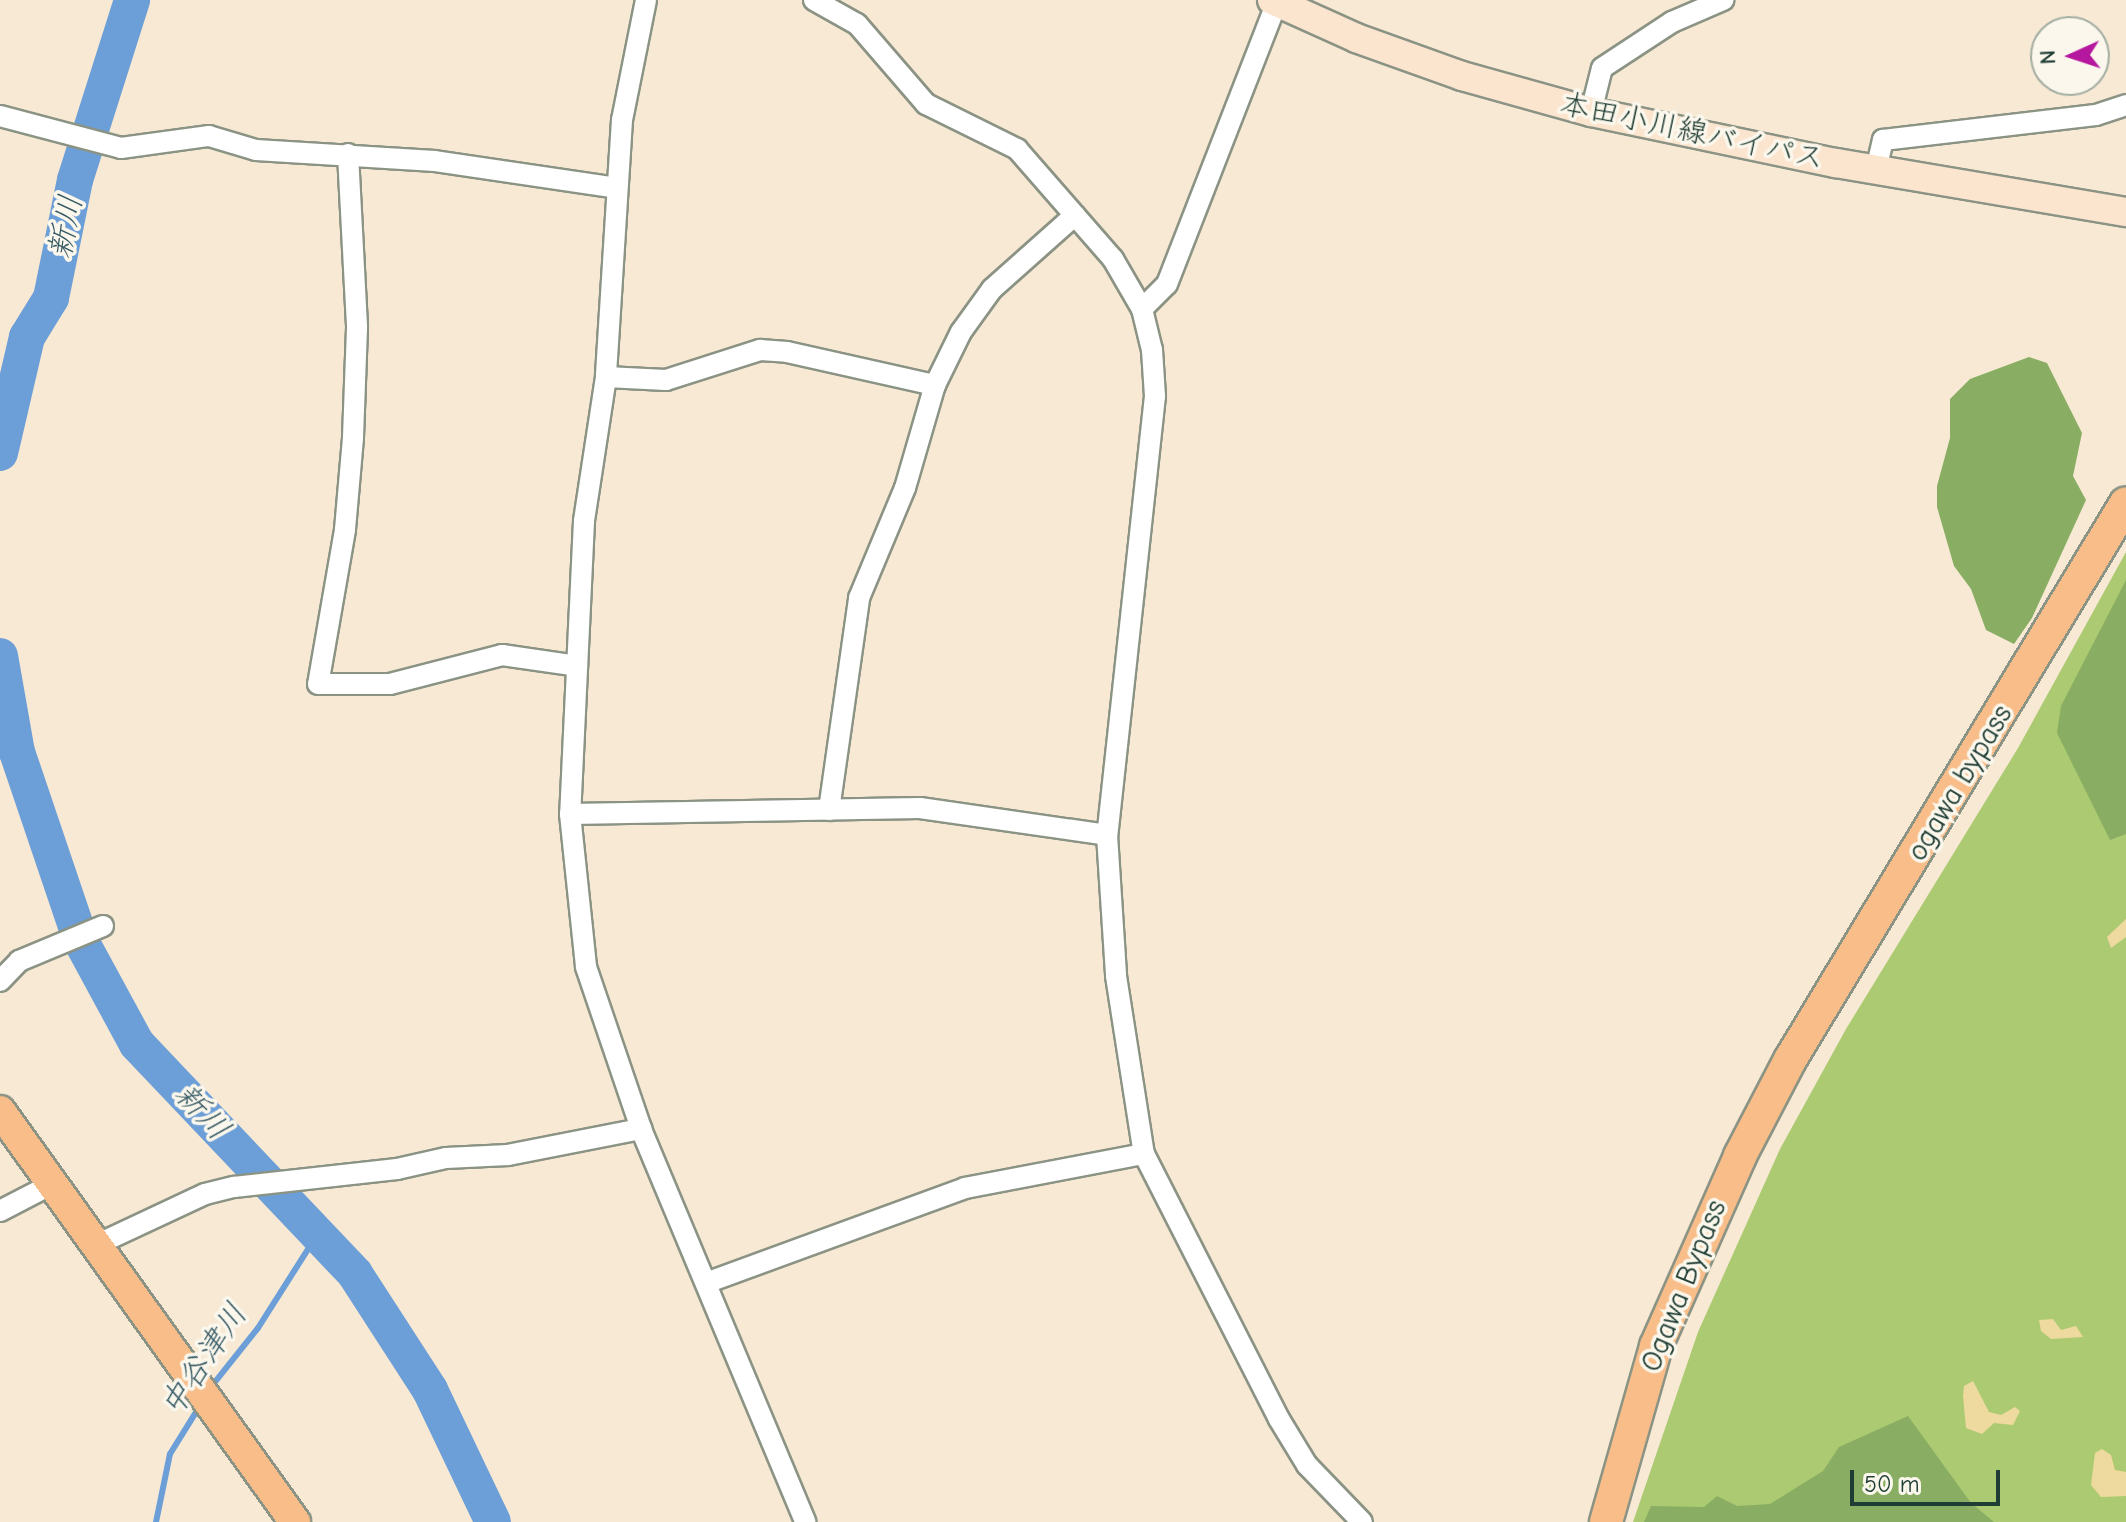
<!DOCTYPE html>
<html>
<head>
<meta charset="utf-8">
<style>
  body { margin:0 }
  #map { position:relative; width:2126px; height:1522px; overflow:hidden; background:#f7e9d4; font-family:"Comic Neue","Klee One",sans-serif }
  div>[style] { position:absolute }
  .green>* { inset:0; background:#acca71 }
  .forest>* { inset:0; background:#89ae63 }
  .sand>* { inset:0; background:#eeda9e }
  .stream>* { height:6px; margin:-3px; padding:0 3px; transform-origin:3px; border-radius:3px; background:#6c9ed7 }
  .river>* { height:36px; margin:-18px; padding:0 18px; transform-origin:18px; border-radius:18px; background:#6c9ed7 }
  .roads { filter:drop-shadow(2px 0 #8b9384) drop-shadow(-2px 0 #8b9384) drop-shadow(0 2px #8b9384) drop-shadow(0 -2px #8b9384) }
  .minor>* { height:20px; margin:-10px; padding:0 10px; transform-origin:10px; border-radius:10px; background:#fff }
  .secondary>* { height:28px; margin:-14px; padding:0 14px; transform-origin:14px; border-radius:14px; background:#fce5cf }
  .primary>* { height:30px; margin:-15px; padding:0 15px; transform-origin:15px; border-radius:15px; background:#f8bd88 }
  .trunk>* { height:32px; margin:-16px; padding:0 16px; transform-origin:16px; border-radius:16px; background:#f8bd88 }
  span { translate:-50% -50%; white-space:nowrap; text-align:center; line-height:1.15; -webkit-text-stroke:7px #fbf7ec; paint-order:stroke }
  .street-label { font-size:30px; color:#1f3d34 }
  .water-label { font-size:32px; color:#365a65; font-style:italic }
  .north { position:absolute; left:2030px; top:16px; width:80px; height:80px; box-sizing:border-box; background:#fbf7ec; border:2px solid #a3ada2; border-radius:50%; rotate:267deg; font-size:22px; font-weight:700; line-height:32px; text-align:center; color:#1f3d34 }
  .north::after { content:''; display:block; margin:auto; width:28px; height:36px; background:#b5179e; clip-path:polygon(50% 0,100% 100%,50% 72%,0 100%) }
  .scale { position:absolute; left:1850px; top:1470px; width:150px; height:36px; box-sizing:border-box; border:4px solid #1f3d34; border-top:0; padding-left:10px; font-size:24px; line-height:28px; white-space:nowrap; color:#1f3d34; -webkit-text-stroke:6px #fbf7ec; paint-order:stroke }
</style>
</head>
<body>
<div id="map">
  <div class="green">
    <div style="clip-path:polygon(2126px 552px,2126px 1522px,1633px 1522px,1698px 1332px,1780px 1149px,1846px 1029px,2018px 748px)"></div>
  </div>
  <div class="forest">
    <div style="clip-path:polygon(2029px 357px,2047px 363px,2082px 433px,2073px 476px,2086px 500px,2032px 618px,2014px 644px,1986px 630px,1971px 589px,1954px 566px,1937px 507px,1937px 486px,1950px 438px,1950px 399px,1970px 379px)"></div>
    <div style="clip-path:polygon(2126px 580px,2126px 834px,2110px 840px,2057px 733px,2061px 706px)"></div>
    <div style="clip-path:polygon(1908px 1416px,1971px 1503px,1994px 1522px,1644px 1522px,1651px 1506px,1704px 1507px,1717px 1496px,1737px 1506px,1770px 1504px,1823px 1471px,1839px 1447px)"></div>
  </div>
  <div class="sand">
    <div style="clip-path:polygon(2126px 919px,2126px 937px,2111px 948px,2107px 937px)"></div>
    <div style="clip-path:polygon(2053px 1319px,2061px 1330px,2076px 1326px,2083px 1337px,2051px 1339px,2041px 1331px,2039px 1320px)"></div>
    <div style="clip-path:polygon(1973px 1381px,1989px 1412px,2001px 1415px,2015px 1407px,2020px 1411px,2013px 1425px,1994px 1423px,1982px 1434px,1966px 1428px,1963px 1396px,1964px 1386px)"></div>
    <div style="clip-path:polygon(2102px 1449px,2111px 1455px,2115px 1470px,2126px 1472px,2126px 1496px,2101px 1497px,2091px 1485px,2095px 1453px)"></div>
  </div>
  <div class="stream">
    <div style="left:211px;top:1387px;width:75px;rotate:-51.5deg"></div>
    <div style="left:258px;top:1328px;width:110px;rotate:-57.6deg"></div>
    <div style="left:156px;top:1522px;width:69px;rotate:-78.4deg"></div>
    <div style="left:170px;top:1454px;width:59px;rotate:-58.2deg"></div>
  </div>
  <div class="river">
    <div style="left:0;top:453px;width:119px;rotate:-76.9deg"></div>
    <div style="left:27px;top:337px;width:46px;rotate:-58.4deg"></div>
    <div style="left:51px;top:298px;width:120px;rotate:-78.5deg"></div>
    <div style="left:75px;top:180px;width:189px;rotate:-72.4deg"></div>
    <div style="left:0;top:656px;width:97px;rotate:80deg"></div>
    <div style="left:17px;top:752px;width:200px;rotate:71.3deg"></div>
    <div style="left:81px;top:941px;width:117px;rotate:61.5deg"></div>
    <div style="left:137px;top:1044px;width:317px;rotate:46.5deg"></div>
    <div style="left:355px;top:1274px;width:138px;rotate:57.1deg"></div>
    <div style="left:430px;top:1390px;width:146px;rotate:64.5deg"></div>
  </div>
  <div class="roads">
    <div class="minor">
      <div style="left:646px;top:0;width:122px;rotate:101.3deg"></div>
      <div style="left:622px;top:120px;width:257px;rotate:93.6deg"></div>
      <div style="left:606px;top:377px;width:146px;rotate:98.7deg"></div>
      <div style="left:584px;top:521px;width:293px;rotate:92.7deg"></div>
      <div style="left:570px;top:814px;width:154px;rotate:84deg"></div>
      <div style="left:586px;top:967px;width:171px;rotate:71.2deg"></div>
      <div style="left:641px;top:1129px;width:426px;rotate:67.3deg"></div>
      <div style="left:814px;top:0;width:49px;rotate:29.2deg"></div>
      <div style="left:857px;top:24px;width:106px;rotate:49.2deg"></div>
      <div style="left:926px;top:104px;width:102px;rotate:26.3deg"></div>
      <div style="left:1017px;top:149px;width:146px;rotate:48.9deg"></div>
      <div style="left:1113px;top:259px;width:58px;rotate:59.9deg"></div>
      <div style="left:1142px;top:309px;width:42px;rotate:76.3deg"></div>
      <div style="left:1152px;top:350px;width:46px;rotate:86.3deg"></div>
      <div style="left:1155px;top:396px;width:442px;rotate:96.2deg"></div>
      <div style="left:1107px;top:835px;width:141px;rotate:86.3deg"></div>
      <div style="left:1116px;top:976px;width:180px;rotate:81.1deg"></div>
      <div style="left:1144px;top:1154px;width:297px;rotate:63deg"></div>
      <div style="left:1279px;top:1419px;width:54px;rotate:58.7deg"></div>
      <div style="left:1307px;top:1465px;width:79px;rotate:46deg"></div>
      <div style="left:1591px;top:112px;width:45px;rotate:-76deg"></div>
      <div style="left:1602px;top:68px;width:84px;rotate:-33.3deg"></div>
      <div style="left:1672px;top:22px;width:56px;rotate:-23.3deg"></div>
      <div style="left:0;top:116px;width:125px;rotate:14.8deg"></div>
      <div style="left:121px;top:148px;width:89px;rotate:-7.8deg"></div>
      <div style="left:209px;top:136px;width:49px;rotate:16.6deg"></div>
      <div style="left:256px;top:150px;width:179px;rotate:3.5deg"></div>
      <div style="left:435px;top:161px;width:184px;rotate:8.4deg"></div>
      <div style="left:348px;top:154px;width:174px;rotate:87deg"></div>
      <div style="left:357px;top:328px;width:110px;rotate:92.1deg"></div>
      <div style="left:353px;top:438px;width:92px;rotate:95deg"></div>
      <div style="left:345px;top:530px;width:156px;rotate:99.9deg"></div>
      <div style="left:318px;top:684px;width:72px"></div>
      <div style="left:390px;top:684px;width:116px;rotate:-14.5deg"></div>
      <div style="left:502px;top:655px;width:76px;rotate:8.3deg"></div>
      <div style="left:1876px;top:170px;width:31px;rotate:-77deg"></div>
      <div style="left:1883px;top:140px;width:214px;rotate:-6.7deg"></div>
      <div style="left:2096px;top:115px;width:32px;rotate:-18deg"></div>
      <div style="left:1142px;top:309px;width:35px;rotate:-45deg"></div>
      <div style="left:1167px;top:284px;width:305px;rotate:-68.7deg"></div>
      <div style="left:606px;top:377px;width:60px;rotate:2.9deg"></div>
      <div style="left:666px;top:380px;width:99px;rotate:-17.7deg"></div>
      <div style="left:760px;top:350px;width:27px;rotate:4deg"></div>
      <div style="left:787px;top:352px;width:152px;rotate:12.6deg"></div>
      <div style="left:829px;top:810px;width:214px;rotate:-81.9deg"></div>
      <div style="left:859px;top:598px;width:119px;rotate:-67.3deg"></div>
      <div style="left:905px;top:488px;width:107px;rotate:-73.8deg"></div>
      <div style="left:935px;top:385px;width:59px;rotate:-63.9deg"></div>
      <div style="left:961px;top:332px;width:53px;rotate:-54.2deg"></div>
      <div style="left:992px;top:289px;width:111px;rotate:-41.7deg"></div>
      <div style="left:570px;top:814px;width:350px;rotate:-1deg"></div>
      <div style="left:920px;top:808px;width:189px;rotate:8.2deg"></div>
      <div style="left:0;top:981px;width:28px;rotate:-46deg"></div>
      <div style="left:19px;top:961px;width:91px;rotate:-22.6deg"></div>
      <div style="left:0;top:1211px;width:59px;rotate:-27.4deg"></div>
      <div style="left:96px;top:1245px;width:120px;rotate:-25.1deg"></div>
      <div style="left:205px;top:1194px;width:30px;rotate:-14deg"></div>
      <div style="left:234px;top:1187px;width:164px;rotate:-6.3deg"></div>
      <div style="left:397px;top:1169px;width:50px;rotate:-12.7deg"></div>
      <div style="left:446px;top:1158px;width:62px;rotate:-2.8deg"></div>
      <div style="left:508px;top:1155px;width:136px;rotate:-11.1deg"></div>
      <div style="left:706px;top:1283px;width:276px;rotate:-20.1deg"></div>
      <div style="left:965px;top:1188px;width:182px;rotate:-10.8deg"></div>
    </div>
    <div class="secondary">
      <div style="left:1272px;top:0;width:92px;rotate:24.3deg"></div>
      <div style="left:1356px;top:38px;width:113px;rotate:19.7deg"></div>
      <div style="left:1462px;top:76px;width:134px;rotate:15.6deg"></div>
      <div style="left:1591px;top:112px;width:250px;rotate:11.8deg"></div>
      <div style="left:1836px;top:163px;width:294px;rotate:9.6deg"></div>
    </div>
    <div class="primary">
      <div style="left:0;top:1111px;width:506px;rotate:54.33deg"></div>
    </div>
    <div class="trunk">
      <div style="left:1606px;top:1522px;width:183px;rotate:-74.1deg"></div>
      <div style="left:1656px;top:1346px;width:208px;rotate:-66.1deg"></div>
      <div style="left:1740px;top:1156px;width:108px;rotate:-62.5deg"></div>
      <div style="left:1790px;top:1060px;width:650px;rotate:-58.9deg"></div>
    </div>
  </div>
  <div class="street-label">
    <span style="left:1692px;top:132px;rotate:12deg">本田小川線バイパス</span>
    <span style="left:1960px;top:783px;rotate:-59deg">ogawa bypass</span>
    <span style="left:1684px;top:1286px;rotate:-68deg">Ogawa Bypass</span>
  </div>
  <div class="water-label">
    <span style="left:66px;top:227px;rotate:-79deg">新川</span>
    <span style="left:202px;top:1112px;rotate:47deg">新川</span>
    <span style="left:204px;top:1360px;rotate:-56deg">中谷津川</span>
  </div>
  <div class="north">N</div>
  <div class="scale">50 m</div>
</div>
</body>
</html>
